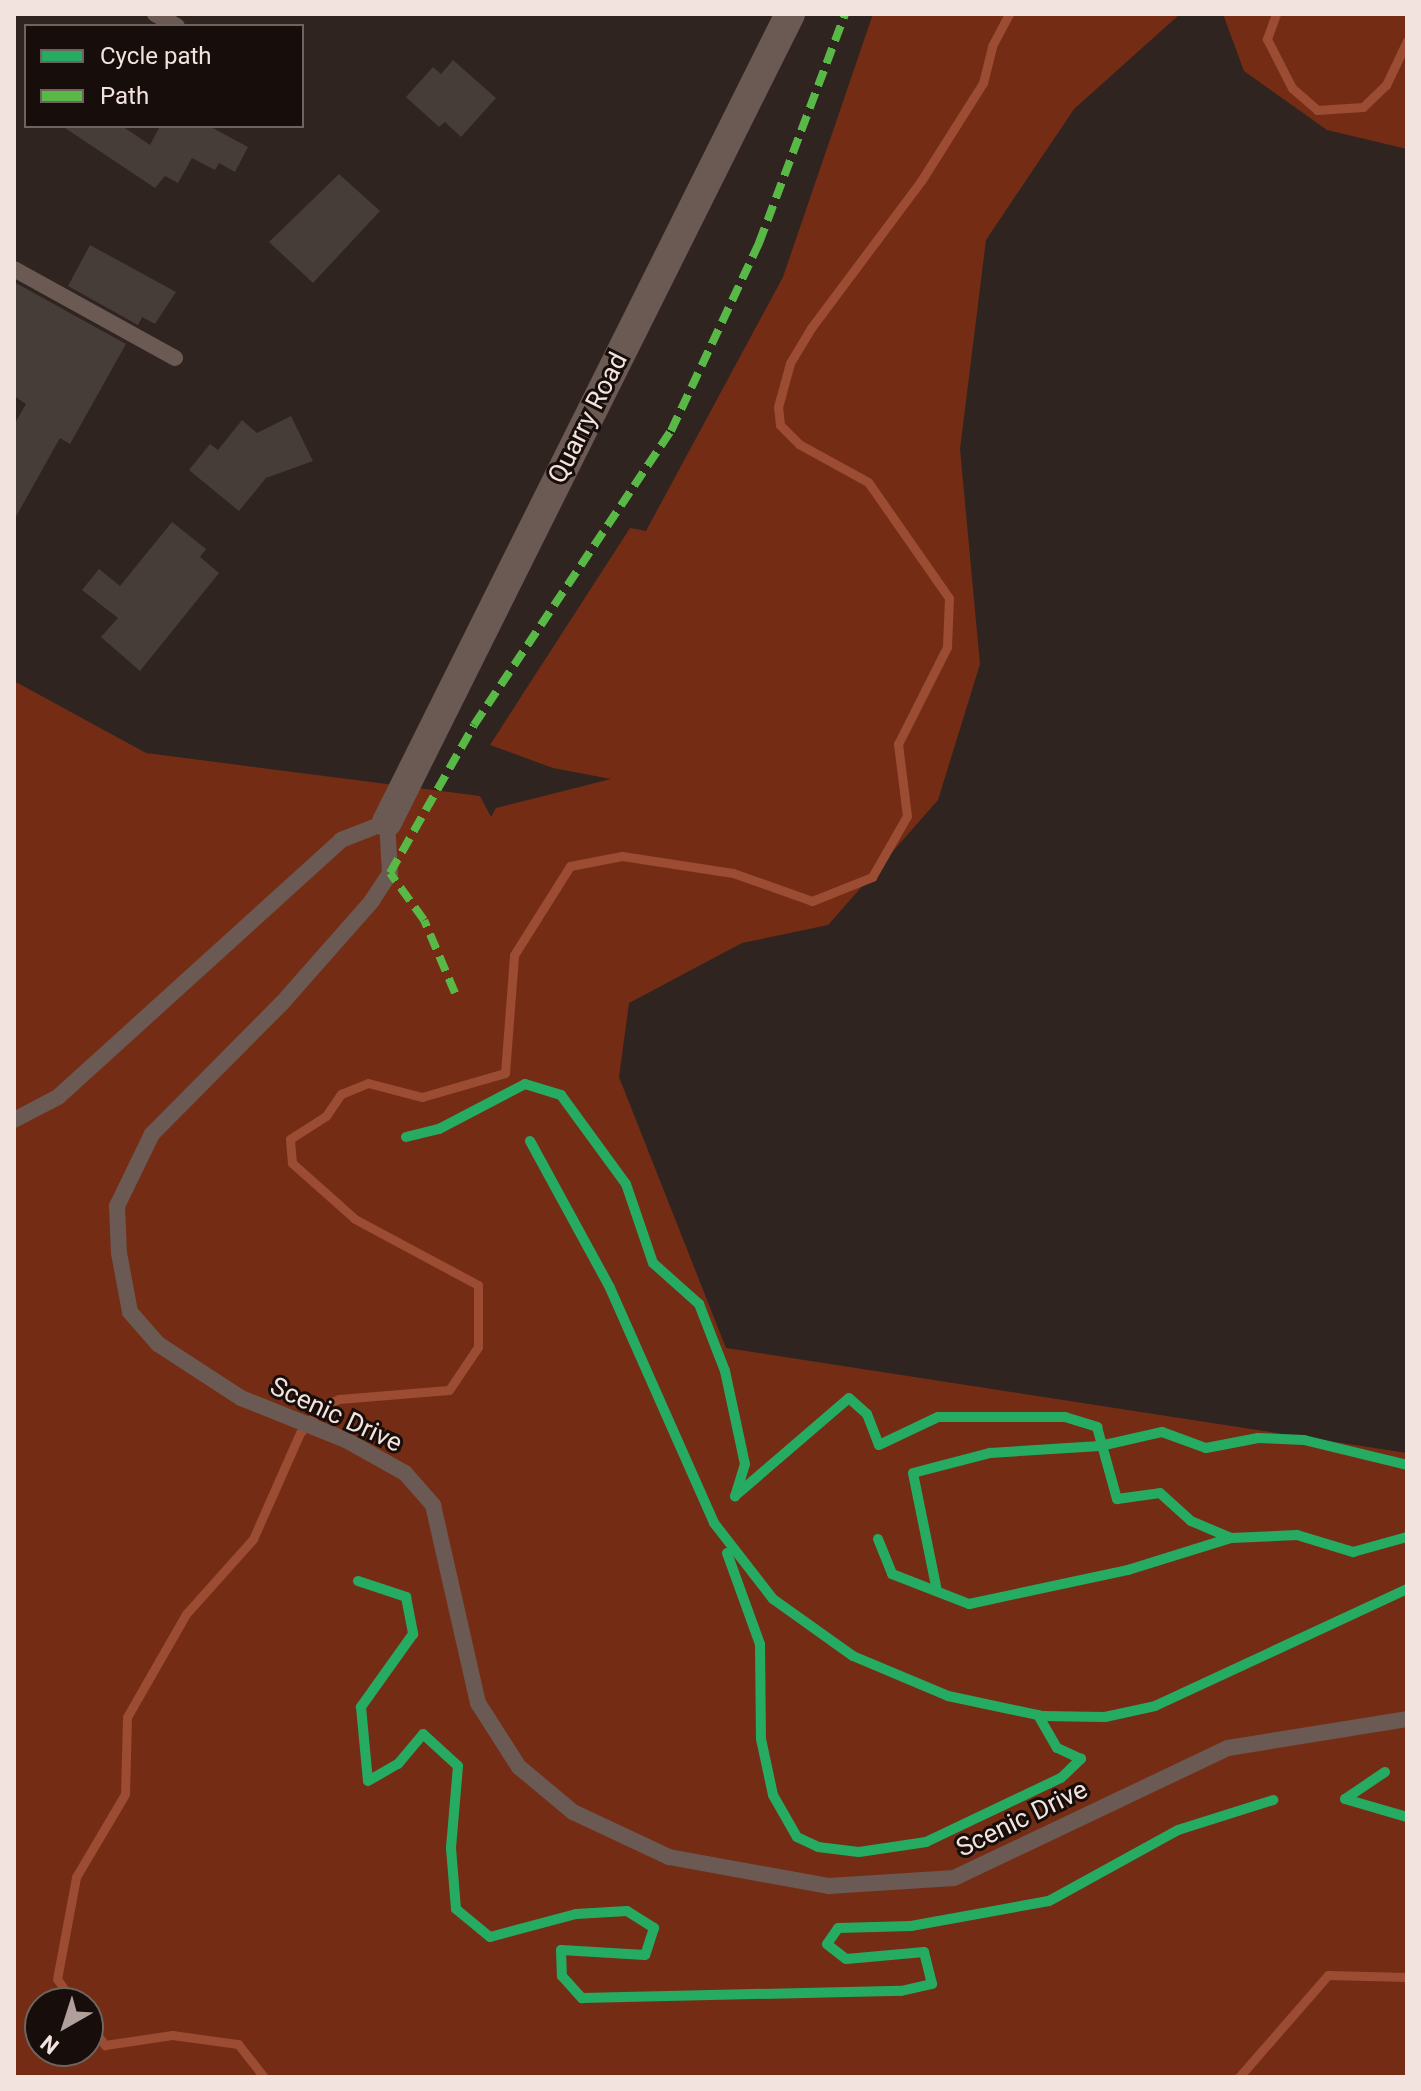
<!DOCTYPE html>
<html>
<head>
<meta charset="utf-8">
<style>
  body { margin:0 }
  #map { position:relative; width:1421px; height:2091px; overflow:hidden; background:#302420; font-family:Roboto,sans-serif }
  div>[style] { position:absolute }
  .green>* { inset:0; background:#742d14 }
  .stream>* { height:9px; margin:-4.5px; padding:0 4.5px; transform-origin:4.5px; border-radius:4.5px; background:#9b4c33 }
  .building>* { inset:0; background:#463c38 }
  .service>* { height:16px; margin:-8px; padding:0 8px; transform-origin:8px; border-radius:8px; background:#6b5953 }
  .minor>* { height:30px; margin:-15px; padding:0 15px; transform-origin:15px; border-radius:15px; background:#6b5953 }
  .quiet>* { height:8px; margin-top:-4px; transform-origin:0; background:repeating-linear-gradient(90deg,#58b947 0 16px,transparent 0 24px) }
  .cycleway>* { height:10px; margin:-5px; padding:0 5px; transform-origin:5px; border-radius:5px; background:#26ab63 }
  span { translate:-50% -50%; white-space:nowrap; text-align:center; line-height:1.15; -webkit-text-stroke:6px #170d0a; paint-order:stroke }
  .street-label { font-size:26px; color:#f3e3de }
  .frame { position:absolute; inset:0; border:16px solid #f3e3de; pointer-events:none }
  .legend { position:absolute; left:24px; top:24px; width:280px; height:104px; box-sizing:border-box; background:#170d0a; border:2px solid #6f635f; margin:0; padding:10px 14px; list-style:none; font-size:24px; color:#f3e3de }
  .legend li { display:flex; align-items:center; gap:16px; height:40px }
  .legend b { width:40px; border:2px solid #6f635f }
  .north { position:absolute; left:24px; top:1987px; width:80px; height:80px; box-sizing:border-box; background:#170d0a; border:2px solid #6f635f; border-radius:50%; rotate:219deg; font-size:22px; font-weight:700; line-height:32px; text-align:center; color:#f3e3de }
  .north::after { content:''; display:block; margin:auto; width:28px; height:36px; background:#afa09c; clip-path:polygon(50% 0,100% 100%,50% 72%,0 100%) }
</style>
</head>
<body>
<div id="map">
  <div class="green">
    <div style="clip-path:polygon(evenodd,873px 14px,1180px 14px,1074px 109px,986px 240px,960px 449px,980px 664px,938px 800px,828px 925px,742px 943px,629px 1003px,619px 1077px,726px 1348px,1407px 1453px,1407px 2077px,14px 2077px,14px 681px,146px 753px,480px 796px,491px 817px,496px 808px,611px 779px,553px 768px,490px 745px,630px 528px,646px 531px,783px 277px,873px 14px,40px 2003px,88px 2003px,88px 2051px,40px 2051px,40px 2003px)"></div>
    <div style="clip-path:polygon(1223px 14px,1407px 14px,1407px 149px,1327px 130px,1244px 71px)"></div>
  </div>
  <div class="stream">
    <div style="left:1276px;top:14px;width:27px;rotate:110deg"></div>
    <div style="left:1267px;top:39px;width:55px;rotate:63deg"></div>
    <div style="left:1292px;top:88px;width:33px;rotate:41deg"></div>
    <div style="left:1317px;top:110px;width:46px;rotate:-3.7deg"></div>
    <div style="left:1363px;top:107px;width:32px;rotate:-44deg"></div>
    <div style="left:1386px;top:85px;width:49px;rotate:-64.5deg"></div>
    <div style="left:74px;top:2003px;width:29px;rotate:-125deg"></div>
    <div style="left:57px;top:1979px;width:104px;rotate:-79.4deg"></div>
    <div style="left:76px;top:1877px;width:96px;rotate:-59.4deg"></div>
    <div style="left:125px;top:1794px;width:77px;rotate:-88.5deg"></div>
    <div style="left:127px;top:1717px;width:119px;rotate:-60.2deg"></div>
    <div style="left:186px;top:1614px;width:101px;rotate:-48.2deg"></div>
    <div style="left:253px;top:1539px;width:116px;rotate:-66.1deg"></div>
    <div style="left:300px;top:1433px;width:35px;rotate:-50deg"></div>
    <div style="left:323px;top:1406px;width:17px;rotate:-24deg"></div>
    <div style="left:339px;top:1399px;width:110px;rotate:-4.7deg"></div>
    <div style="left:449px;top:1390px;width:52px;rotate:-56deg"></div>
    <div style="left:478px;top:1347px;width:62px;rotate:-90deg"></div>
    <div style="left:478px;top:1285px;width:140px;rotate:-151.8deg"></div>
    <div style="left:355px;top:1219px;width:84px;rotate:-138.4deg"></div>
    <div style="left:292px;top:1163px;width:24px;rotate:-95deg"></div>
    <div style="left:290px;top:1139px;width:43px;rotate:-32.6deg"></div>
    <div style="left:326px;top:1116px;width:27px;rotate:-56deg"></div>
    <div style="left:341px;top:1094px;width:29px;rotate:-22deg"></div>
    <div style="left:368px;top:1083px;width:56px;rotate:14.5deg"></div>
    <div style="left:422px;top:1097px;width:86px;rotate:-16.1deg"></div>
    <div style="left:505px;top:1073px;width:118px;rotate:-85.6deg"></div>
    <div style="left:514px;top:955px;width:105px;rotate:-57.8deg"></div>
    <div style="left:570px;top:866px;width:53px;rotate:-10.9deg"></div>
    <div style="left:622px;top:856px;width:112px;rotate:8.7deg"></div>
    <div style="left:733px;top:873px;width:84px;rotate:19.5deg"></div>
    <div style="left:812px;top:901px;width:65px;rotate:-21.8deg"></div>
    <div style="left:872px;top:877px;width:70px;rotate:-60.2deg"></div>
    <div style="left:907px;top:816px;width:73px;rotate:-97.1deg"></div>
    <div style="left:898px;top:744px;width:109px;rotate:-63.2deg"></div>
    <div style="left:947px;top:647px;width:49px;rotate:-87.7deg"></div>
    <div style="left:949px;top:598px;width:141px;rotate:-124.9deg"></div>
    <div style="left:868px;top:482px;width:79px;rotate:-151.2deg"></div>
    <div style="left:799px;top:444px;width:27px;rotate:-135deg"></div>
    <div style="left:780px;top:425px;width:18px;rotate:-96deg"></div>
    <div style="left:778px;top:407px;width:46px;rotate:-74.7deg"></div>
    <div style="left:790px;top:363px;width:41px;rotate:-59deg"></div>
    <div style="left:811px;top:328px;width:184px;rotate:-53.2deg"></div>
    <div style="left:921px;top:181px;width:116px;rotate:-57.7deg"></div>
    <div style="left:983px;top:83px;width:38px;rotate:-76deg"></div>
    <div style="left:992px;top:46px;width:36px;rotate:-62deg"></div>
    <div style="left:88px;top:2022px;width:29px;rotate:54deg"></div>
    <div style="left:105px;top:2045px;width:68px;rotate:-8.5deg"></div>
    <div style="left:172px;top:2035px;width:67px;rotate:7.8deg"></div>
    <div style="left:238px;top:2044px;width:42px;rotate:51.8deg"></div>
    <div style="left:1239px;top:2077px;width:135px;rotate:-48.9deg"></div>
    <div style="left:1328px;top:1975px;width:79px;rotate:1.5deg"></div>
  </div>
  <div class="building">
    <div style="clip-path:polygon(453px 60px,496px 98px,461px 137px,445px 122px,439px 127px,406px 97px,433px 67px,441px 74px)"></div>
    <div style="clip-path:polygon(62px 126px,122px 126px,150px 145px,160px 126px,209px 126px,248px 147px,235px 172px,219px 163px,215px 170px,192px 158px,178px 183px,165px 176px,155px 188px)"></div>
    <div style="clip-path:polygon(339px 174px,380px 211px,313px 283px,269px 242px)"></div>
    <div style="clip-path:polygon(90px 245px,176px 292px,155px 324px,142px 317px,138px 325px,68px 286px)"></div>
    <div style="clip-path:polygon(14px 282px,126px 344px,70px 444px,60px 438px,14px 520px,14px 425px,26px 404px,14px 396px)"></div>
    <div style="clip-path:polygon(291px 416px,313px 461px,266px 478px,239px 511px,189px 470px,210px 444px,218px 450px,242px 420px,257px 433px)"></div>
    <div style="clip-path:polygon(172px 522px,206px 549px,200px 557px,219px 573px,140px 671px,101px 637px,118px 618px,82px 590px,99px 569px,120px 586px)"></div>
  </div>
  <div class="service">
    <div style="left:155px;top:14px;width:25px;rotate:29deg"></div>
    <div style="left:14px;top:269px;width:184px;rotate:28.9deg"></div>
    <div style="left:14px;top:1120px;width:50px;rotate:-27.6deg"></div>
    <div style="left:58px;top:1097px;width:382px;rotate:-42.2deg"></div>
    <div style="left:341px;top:840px;width:49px;rotate:-21.4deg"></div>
    <div style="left:387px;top:822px;width:51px;rotate:86.6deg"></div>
    <div style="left:390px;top:873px;width:33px;rotate:123deg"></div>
    <div style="left:372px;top:901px;width:136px;rotate:131.4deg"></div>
    <div style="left:282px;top:1003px;width:185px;rotate:134.8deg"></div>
    <div style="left:152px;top:1134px;width:80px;rotate:115.9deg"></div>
    <div style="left:117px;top:1206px;width:47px;rotate:87.6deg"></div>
    <div style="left:119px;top:1253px;width:60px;rotate:79.4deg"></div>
    <div style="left:130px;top:1312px;width:43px;rotate:48.8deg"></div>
    <div style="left:158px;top:1344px;width:99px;rotate:33deg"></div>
    <div style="left:241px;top:1398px;width:113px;rotate:21.8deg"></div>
    <div style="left:346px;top:1440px;width:68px;rotate:29.2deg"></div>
    <div style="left:405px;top:1473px;width:43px;rotate:48.8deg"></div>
    <div style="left:433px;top:1505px;width:203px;rotate:77.2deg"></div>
    <div style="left:478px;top:1703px;width:76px;rotate:57.4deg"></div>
    <div style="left:519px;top:1767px;width:70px;rotate:39.8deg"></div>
    <div style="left:573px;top:1812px;width:106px;rotate:25.1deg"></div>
    <div style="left:669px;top:1857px;width:163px;rotate:10.3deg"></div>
    <div style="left:829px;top:1886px;width:125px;rotate:-3.7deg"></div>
    <div style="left:954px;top:1878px;width:303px;rotate:-25.4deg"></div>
    <div style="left:1228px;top:1748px;width:181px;rotate:-9.2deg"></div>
  </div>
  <div class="minor">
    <div style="left:387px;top:822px;width:903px;rotate:-63.49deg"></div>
  </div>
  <div class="quiet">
    <div style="left:455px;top:993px;width:79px;rotate:-113deg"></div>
    <div style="left:424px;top:920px;width:58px;rotate:-125.9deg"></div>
    <div style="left:390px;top:873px;width:170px;rotate:-60.4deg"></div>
    <div style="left:474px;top:725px;width:354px;rotate:-56.2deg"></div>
    <div style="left:671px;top:431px;width:208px;rotate:-64.9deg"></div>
    <div style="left:759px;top:243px;width:245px;rotate:-69.4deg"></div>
  </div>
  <div class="cycleway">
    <div style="left:406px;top:1137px;width:34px;rotate:-14deg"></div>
    <div style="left:439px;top:1129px;width:97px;rotate:-27.6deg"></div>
    <div style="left:525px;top:1084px;width:38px;rotate:17deg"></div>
    <div style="left:561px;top:1095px;width:110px;rotate:53.9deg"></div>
    <div style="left:626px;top:1184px;width:83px;rotate:71.1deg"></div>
    <div style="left:653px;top:1263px;width:62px;rotate:41.7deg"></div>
    <div style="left:699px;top:1304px;width:72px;rotate:68.8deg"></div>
    <div style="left:725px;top:1371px;width:95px;rotate:77.9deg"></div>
    <div style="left:745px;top:1464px;width:34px;rotate:107deg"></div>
    <div style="left:735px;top:1496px;width:150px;rotate:-40.7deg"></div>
    <div style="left:849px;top:1398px;width:24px;rotate:42deg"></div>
    <div style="left:867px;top:1414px;width:33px;rotate:69deg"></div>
    <div style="left:879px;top:1445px;width:65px;rotate:-25.4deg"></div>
    <div style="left:938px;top:1417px;width:127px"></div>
    <div style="left:1065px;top:1417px;width:34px;rotate:17deg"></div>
    <div style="left:1097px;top:1427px;width:75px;rotate:74.5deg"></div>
    <div style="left:1117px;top:1499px;width:43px;rotate:-7.9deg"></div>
    <div style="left:1160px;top:1493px;width:42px;rotate:42.1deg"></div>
    <div style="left:1191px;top:1521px;width:43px;rotate:23deg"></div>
    <div style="left:530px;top:1141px;width:167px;rotate:61.4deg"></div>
    <div style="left:610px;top:1288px;width:257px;rotate:66.1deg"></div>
    <div style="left:714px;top:1523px;width:96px;rotate:52.2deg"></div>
    <div style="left:773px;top:1599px;width:98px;rotate:35.5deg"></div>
    <div style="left:853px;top:1656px;width:103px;rotate:22.8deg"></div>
    <div style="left:948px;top:1696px;width:96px;rotate:12deg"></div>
    <div style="left:1042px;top:1716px;width:63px;rotate:0.9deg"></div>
    <div style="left:1105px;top:1717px;width:51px;rotate:-12.4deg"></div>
    <div style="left:1155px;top:1706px;width:278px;rotate:-24.9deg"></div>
    <div style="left:878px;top:1539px;width:38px;rotate:68deg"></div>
    <div style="left:892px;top:1574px;width:83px;rotate:21.3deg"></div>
    <div style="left:969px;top:1604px;width:163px;rotate:-12.1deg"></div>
    <div style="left:1128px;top:1570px;width:108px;rotate:-17.3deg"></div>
    <div style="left:1231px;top:1538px;width:66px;rotate:-2.6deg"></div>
    <div style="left:1297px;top:1535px;width:59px;rotate:16.9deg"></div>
    <div style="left:1353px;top:1552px;width:56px;rotate:-15.5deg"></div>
    <div style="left:727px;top:1553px;width:97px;rotate:70.1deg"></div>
    <div style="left:760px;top:1644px;width:95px;rotate:89.4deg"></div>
    <div style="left:761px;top:1739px;width:57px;rotate:77.9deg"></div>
    <div style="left:773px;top:1795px;width:48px;rotate:60.3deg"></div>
    <div style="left:797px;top:1837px;width:23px;rotate:25deg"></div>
    <div style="left:818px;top:1847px;width:41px;rotate:7deg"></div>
    <div style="left:859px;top:1852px;width:68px;rotate:-8.5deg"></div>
    <div style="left:926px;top:1842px;width:149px;rotate:-25.4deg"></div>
    <div style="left:1061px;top:1778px;width:28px;rotate:-44deg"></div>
    <div style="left:1081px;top:1759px;width:26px;rotate:-155deg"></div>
    <div style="left:1057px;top:1748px;width:38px;rotate:-120deg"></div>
    <div style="left:358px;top:1581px;width:51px;rotate:18.4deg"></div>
    <div style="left:406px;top:1597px;width:38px;rotate:79deg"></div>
    <div style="left:413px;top:1634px;width:90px;rotate:125.5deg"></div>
    <div style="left:361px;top:1707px;width:74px;rotate:84.6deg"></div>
    <div style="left:368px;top:1781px;width:34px;rotate:-30deg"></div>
    <div style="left:398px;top:1764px;width:39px;rotate:-50deg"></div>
    <div style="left:423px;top:1734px;width:47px;rotate:42.4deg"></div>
    <div style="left:458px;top:1766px;width:82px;rotate:94.9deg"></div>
    <div style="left:451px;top:1848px;width:61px;rotate:85.3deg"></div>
    <div style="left:456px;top:1909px;width:44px;rotate:39.5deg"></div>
    <div style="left:490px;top:1937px;width:89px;rotate:-15deg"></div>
    <div style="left:576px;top:1914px;width:51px;rotate:-3.4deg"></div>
    <div style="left:627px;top:1911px;width:32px;rotate:32deg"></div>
    <div style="left:654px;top:1928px;width:28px;rotate:108deg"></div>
    <div style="left:645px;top:1955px;width:84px;rotate:-176.6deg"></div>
    <div style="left:561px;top:1950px;width:26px;rotate:88deg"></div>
    <div style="left:562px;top:1976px;width:30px;rotate:48deg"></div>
    <div style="left:582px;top:1998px;width:319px;rotate:-1.3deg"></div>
    <div style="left:901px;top:1991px;width:32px;rotate:-13deg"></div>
    <div style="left:932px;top:1984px;width:33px;rotate:-104deg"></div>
    <div style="left:924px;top:1952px;width:78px;rotate:174.9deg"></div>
    <div style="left:846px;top:1959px;width:24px;rotate:-142deg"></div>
    <div style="left:827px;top:1944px;width:19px;rotate:-55deg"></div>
    <div style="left:838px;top:1928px;width:73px;rotate:-1.6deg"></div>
    <div style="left:911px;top:1926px;width:140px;rotate:-10.3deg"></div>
    <div style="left:1049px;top:1901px;width:147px;rotate:-28.8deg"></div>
    <div style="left:1178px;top:1830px;width:100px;rotate:-17.5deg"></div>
    <div style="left:937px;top:1591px;width:120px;rotate:-101.5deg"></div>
    <div style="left:913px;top:1473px;width:80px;rotate:-14.6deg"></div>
    <div style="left:990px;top:1453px;width:110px;rotate:-3.6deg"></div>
    <div style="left:1100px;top:1446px;width:64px;rotate:-12.7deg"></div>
    <div style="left:1162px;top:1432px;width:47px;rotate:20deg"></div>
    <div style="left:1206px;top:1448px;width:53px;rotate:-10.9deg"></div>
    <div style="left:1258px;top:1438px;width:46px;rotate:2.5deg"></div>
    <div style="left:1304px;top:1440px;width:106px;rotate:13.6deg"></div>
    <div style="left:1385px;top:1772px;width:48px;rotate:146deg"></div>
    <div style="left:1345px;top:1799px;width:65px;rotate:16.2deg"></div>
  </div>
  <div class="street-label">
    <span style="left:588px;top:418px;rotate:-63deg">Quarry Road</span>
    <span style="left:336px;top:1415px;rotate:25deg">Scenic Drive</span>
    <span style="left:1022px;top:1819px;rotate:-26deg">Scenic Drive</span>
  </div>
  <div class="frame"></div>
  <ul class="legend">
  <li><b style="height:10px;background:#26ab63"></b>Cycle path</li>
  <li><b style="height:10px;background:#58b947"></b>Path</li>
  </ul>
  <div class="north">N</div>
</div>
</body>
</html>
